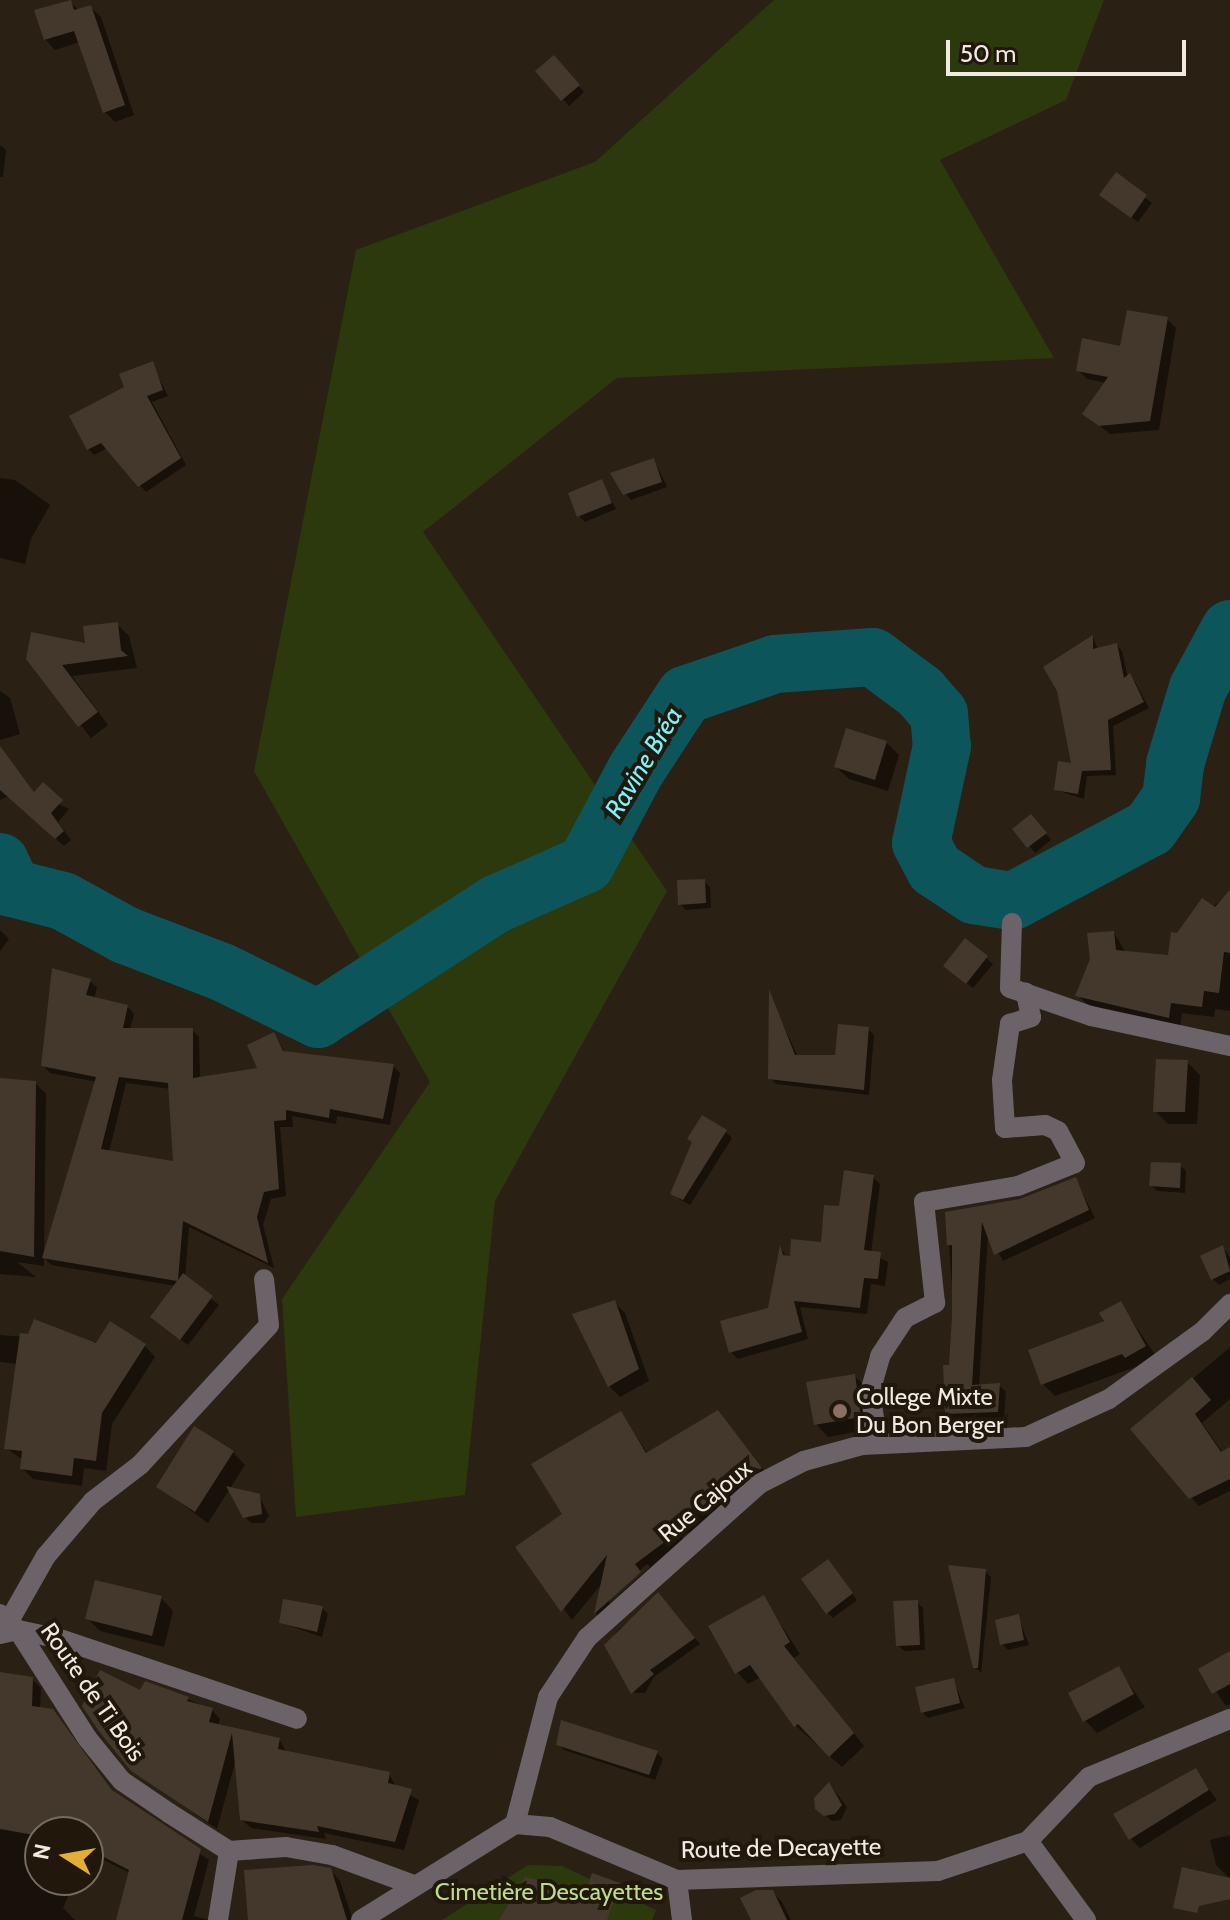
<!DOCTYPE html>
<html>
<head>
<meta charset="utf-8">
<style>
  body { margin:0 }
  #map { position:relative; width:1230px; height:1920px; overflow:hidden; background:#2b2014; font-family:Cabin,sans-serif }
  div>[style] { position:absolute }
  .green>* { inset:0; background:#2b390d }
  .shadow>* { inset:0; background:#0007 }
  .river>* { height:58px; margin:-29px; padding:0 29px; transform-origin:29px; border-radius:29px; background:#0c565b }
  .building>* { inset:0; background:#44382c }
  .minor>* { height:20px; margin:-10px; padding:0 10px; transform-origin:10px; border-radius:10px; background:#6b6368 }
  .dots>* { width:22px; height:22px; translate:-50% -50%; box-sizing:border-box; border:4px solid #21170b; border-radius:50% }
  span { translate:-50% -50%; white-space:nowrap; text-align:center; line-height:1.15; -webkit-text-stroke:8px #21170b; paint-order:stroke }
  .poi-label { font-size:24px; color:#f1eae2 }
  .left { translate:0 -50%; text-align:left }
  .street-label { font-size:24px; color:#f1eae2 }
  .park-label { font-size:24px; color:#bddc89 }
  .water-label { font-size:26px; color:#77f5ff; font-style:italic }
  .north { position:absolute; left:24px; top:1816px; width:80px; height:80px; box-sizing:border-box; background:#21170b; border:2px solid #746b61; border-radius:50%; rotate:281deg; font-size:22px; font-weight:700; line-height:32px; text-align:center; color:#f1eae2 }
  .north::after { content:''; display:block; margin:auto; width:28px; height:36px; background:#e2af34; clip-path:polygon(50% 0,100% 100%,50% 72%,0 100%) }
  .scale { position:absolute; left:946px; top:40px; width:240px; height:36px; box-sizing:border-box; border:4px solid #f1eae2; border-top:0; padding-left:10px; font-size:24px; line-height:28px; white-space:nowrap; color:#f1eae2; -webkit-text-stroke:6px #21170b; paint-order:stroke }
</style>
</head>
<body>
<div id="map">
  <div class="green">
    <div style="clip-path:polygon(774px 0,1104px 0,1066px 100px,940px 160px,1054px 358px,617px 378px,423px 532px,667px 891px,495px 1201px,465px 1495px,296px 1517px,282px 1299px,430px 1082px,254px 771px,356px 250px,595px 162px)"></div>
    <div style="clip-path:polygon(528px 1865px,562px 1866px,656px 1910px,652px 1920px,442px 1920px)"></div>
  </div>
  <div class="shadow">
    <div style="clip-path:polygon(70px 2px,79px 10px,90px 7px,101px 17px,134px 115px,115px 122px,105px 112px,80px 42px,55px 50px,45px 39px)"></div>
    <div style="clip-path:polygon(559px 63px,584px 92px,569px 106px,538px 71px)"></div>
    <div style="clip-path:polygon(0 145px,6px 150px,3px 177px,0 177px)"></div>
    <div style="clip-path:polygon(1116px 175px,1152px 203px,1138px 222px,1108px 200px)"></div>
    <div style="clip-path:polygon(1167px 319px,1176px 328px,1159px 430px,1110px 434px,1085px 414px,1107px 383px,1087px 379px,1078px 370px)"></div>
    <div style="clip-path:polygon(152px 364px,168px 396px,152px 402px,186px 465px,146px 492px,107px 448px,94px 455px,88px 449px,126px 388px)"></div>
    <div style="clip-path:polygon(654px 460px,667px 487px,631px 500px,625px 493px)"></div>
    <div style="clip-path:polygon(0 478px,15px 480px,50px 505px,31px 539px,25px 564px,0 558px)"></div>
    <div style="clip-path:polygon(601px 481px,616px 509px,585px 522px,579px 516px)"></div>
    <div style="clip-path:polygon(117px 624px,129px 636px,137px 668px,72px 676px,108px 725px,91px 738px,28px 659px,88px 645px)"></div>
    <div style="clip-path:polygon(1093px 637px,1098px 650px,1117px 645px,1122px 651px,1128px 678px,1135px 682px,1149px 708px,1113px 726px,1116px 775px,1087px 776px,1084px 799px,1056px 790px,1073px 765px)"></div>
    <div style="clip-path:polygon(0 691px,10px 698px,20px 734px,0 740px)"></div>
    <div style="clip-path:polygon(886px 742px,899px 755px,888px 791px,849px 779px,836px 767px)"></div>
    <div style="clip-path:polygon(0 747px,35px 793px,69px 809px,58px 822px,71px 840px,64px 846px,9px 796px,0 800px)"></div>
    <div style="clip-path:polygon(1036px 822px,1051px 840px,1035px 853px,1015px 829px)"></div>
    <div style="clip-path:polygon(704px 881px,710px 887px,711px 908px,686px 910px,680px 904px)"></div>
    <div style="clip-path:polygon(1230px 893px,1230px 1011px,1215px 1009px,1214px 1017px,1182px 1013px,1180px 1029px,1089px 1007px,1078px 995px,1114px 933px,1126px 953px,1170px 958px,1178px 935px)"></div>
    <div style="clip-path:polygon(0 930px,9px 939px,0 951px)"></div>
    <div style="clip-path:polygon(966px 941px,993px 964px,973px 988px,951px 972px)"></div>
    <div style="clip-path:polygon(evenodd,90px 981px,97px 988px,94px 999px,127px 1006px,134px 1014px,130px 1030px,192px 1030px,199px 1037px,200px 1079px,260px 1070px,274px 1034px,286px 1054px,393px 1066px,400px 1073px,390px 1125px,337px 1116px,336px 1124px,292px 1116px,293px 1127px,280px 1127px,286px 1196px,271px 1199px,263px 1225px,274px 1268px,189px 1227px,185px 1278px,219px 1305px,188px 1345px,159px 1324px,176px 1286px,51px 1265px,44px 1257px,44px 1266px,17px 1262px,36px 1277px,0 1274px,0 1080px,35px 1083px,46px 1094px,44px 1254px,97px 1082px,50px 1073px,43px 1065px,90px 981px,126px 1083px,171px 1089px,176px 1163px,109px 1152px,126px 1083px)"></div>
    <div style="clip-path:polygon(769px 995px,798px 1057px,837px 1057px,868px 1029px,874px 1035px,869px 1095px,776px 1084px,770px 1078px)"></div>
    <div style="clip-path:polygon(1187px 1062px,1200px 1075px,1197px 1124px,1168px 1124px,1155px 1111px)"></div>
    <div style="clip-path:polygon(726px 1132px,732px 1138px,690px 1205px,679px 1199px,673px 1193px)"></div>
    <div style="clip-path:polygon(1180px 1165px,1186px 1171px,1185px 1193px,1157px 1191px,1151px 1185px)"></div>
    <div style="clip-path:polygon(873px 1177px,880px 1184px,871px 1253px,888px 1262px,885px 1286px,871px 1284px,867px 1314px,800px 1307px,808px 1339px,738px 1359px,731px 1352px,770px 1310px,781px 1249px,788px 1258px,823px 1244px,841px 1208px)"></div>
    <div style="clip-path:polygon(1075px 1179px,1095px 1218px,1003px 1261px,988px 1233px,979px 1387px,999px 1385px,1006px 1392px,1004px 1418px,954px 1421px,947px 1413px,954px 1317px,947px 1213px,1021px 1201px)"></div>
    <div style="clip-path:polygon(1222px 1247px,1230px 1257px,1230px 1279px,1219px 1285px,1213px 1279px)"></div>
    <div style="clip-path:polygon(614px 1302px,625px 1313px,649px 1381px,620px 1397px,609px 1386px)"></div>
    <div style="clip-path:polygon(1120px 1303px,1158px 1359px,1055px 1396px,1043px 1384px)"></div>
    <div style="clip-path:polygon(0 1335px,145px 1346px,155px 1357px,112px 1424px,106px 1471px,84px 1468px,82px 1486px,33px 1479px,22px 1468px,23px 1460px,6px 1448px,18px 1364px,0 1362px)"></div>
    <div style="clip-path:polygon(1230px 1347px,1230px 1399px,1202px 1423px,1223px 1453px,1230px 1450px,1230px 1491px,1199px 1506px,1133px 1430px)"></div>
    <div style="clip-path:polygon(854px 1376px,867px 1388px,872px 1429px,828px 1437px,816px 1424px)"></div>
    <div style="clip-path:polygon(evenodd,717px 1412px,770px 1478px,682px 1537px,686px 1542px,605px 1623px,596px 1614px,604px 1581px,572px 1620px,518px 1547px,564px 1515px,621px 1413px,648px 1454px,717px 1412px,647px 1564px,650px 1567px,609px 1604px,609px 1598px,647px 1564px)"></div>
    <div style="clip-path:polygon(233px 1452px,245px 1465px,208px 1523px,158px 1487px)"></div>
    <div style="clip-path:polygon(259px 1496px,269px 1516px,264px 1523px,251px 1523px,245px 1517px)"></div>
    <div style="clip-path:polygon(833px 1568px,857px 1600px,833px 1618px,827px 1612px)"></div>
    <div style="clip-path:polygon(985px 1571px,991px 1577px,981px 1673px,975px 1667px)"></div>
    <div style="clip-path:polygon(658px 1595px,700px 1644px,654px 1677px,645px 1693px,635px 1693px,615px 1633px)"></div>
    <div style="clip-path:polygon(763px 1597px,800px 1654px,794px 1658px,864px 1746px,842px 1767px,796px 1726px,761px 1677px,748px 1684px,737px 1672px)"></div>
    <div style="clip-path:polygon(161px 1598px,173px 1611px,164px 1647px,100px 1631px,87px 1618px)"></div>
    <div style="clip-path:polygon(917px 1602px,923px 1608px,925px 1650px,904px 1651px,898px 1645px)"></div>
    <div style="clip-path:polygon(322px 1608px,328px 1614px,322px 1637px,281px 1623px)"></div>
    <div style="clip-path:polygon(1018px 1616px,1029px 1645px,1008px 1650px,1002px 1644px)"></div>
    <div style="clip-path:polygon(1230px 1653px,1230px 1704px,1226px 1706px,1201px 1670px)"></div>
    <div style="clip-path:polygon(1118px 1668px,1145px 1707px,1097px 1733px,1085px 1720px)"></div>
    <div style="clip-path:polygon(0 1674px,32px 1679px,41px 1688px,40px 1709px,62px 1721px,116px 1795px,209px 1860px,194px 1916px,209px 1920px,118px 1920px,130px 1873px,88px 1852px,88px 1832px,40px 1832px,40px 1880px,75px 1880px,63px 1908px,75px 1920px,0 1920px)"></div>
    <div style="clip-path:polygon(953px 1680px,965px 1708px,928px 1718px,922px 1712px)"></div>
    <div style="clip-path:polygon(141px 1693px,188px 1699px,212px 1710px,220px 1719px,218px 1726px,279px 1739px,287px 1753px,389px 1774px,397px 1788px,419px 1800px,404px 1850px,324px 1833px,326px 1839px,251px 1828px,241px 1819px,236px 1759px,217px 1829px,132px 1770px)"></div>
    <div style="clip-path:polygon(565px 1723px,657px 1753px,663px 1759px,655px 1780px,564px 1750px,558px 1744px)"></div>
    <div style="clip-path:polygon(1195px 1770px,1217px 1800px,1140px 1848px,1130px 1838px)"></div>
    <div style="clip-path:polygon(829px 1784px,847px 1807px,841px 1820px,832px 1821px,825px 1815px)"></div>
    <div style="clip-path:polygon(1230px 1835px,1230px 1877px,1228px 1877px,1216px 1865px,1210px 1840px)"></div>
    <div style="clip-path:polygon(330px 1870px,340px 1881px,353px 1920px,272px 1920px)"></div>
    <div style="clip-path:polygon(772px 1892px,782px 1902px,791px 1920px,753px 1920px)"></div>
  </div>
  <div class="river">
    <div style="left:0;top:862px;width:29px;rotate:65deg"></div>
    <div style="left:12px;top:888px;width:53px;rotate:14.3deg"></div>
    <div style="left:63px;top:901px;width:71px;rotate:28.7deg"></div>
    <div style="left:125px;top:935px;width:104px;rotate:20.9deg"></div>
    <div style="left:222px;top:972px;width:107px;rotate:26.1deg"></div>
    <div style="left:318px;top:1019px;width:212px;rotate:-32.9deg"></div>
    <div style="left:496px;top:904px;width:98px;rotate:-24deg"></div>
    <div style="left:586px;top:864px;width:106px;rotate:-62deg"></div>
    <div style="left:636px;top:770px;width:90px;rotate:-56.8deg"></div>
    <div style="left:685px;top:695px;width:95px;rotate:-19deg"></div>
    <div style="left:775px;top:664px;width:98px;rotate:-4.1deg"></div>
    <div style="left:873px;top:657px;width:59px;rotate:36.7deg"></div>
    <div style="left:920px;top:692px;width:29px;rotate:49deg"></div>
    <div style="left:939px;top:714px;width:32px;rotate:85deg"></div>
    <div style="left:942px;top:746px;width:99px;rotate:102.2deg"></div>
    <div style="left:921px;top:843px;width:30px;rotate:62deg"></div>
    <div style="left:935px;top:869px;width:47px;rotate:33.7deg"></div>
    <div style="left:974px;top:895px;width:39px;rotate:9deg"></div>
    <div style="left:1013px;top:901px;width:155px;rotate:-28.1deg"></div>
    <div style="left:1150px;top:828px;width:37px;rotate:-55deg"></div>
    <div style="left:1171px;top:798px;width:34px;rotate:-83deg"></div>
    <div style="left:1175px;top:764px;width:79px;rotate:-73.2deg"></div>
    <div style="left:1198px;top:688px;width:67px;rotate:-61.5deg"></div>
  </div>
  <div class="building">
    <div style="clip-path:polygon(71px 0,74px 10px,91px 5px,125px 105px,103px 113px,74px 31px,44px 40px,34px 10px)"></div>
    <div style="clip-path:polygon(554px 55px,580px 85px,561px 101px,535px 71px)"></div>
    <div style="clip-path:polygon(1116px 172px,1147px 195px,1131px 218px,1099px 195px)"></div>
    <div style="clip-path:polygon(1127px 310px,1168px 317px,1150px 421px,1099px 426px,1082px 414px,1108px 377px,1076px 371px,1082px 338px,1120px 346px)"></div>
    <div style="clip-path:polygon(153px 361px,163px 390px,147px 396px,181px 458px,138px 487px,101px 443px,87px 450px,69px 416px,124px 387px,119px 374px)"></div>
    <div style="clip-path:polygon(654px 458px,662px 482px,623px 495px,610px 473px)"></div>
    <div style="clip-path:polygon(602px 479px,612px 503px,577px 517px,568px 493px)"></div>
    <div style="clip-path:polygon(118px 622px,121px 650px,128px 656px,62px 665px,98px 712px,78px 727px,26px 659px,31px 632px,85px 643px,83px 626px)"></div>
    <div style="clip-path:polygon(1093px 635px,1093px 649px,1117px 643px,1124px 678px,1130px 673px,1144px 702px,1108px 720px,1111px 770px,1082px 771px,1078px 794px,1054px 790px,1058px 761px,1071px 763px,1057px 691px,1043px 667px)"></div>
    <div style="clip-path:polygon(846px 728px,887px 741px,875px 780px,834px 767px)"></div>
    <div style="clip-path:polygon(0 746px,34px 792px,43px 782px,63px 800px,51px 813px,64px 831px,55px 839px,0 790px)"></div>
    <div style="clip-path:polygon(1031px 814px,1047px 833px,1027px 848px,1012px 829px)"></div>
    <div style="clip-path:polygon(705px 879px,706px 903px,678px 905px,677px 880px)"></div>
    <div style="clip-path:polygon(1230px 890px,1230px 953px,1224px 952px,1219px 993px,1204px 991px,1202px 1007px,1171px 1003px,1169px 1018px,1075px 996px,1090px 959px,1087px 933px,1114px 931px,1116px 950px,1168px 955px,1171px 932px,1177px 933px,1202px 898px,1215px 907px)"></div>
    <div style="clip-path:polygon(965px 938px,988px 956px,966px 984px,943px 966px)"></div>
    <div style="clip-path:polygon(evenodd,52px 968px,91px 979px,86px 995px,128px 1005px,123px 1028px,193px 1028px,193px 1078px,257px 1068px,247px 1045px,274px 1032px,283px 1051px,394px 1064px,383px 1119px,330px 1109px,329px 1118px,286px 1110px,286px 1120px,274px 1121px,279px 1189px,264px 1192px,257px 1217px,268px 1263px,183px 1221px,178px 1280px,183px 1273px,213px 1296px,180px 1340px,150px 1317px,177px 1281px,42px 1258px,96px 1077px,41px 1066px,52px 968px,119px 1077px,168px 1083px,173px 1161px,101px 1149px,119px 1077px)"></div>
    <div style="clip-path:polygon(769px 989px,795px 1055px,835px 1055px,838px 1024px,869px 1027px,864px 1090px,768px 1079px)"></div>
    <div style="clip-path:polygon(1156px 1059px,1188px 1060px,1185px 1112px,1153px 1112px)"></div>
    <div style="clip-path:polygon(0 1078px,36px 1081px,34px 1257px,0 1251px)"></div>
    <div style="clip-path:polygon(702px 1115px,727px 1130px,683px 1200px,670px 1194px,692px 1142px,687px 1139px)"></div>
    <div style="clip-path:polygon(1151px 1162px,1181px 1163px,1180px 1188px,1149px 1186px)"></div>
    <div style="clip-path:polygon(844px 1170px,874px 1175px,864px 1250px,881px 1252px,878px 1279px,864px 1278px,860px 1308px,794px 1301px,802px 1332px,729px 1353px,720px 1321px,768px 1308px,780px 1245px,783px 1255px,790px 1256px,791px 1239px,821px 1242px,824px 1205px,839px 1206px)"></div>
    <div style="clip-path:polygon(1076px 1177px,1089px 1210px,994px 1255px,982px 1222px,972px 1385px,1000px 1383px,998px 1412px,945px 1414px,943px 1365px,949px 1365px,952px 1317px,952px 1245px,947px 1245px,945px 1212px,1020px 1199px)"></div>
    <div style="clip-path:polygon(1223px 1245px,1230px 1271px,1211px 1280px,1200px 1256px)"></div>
    <div style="clip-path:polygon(615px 1300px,639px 1369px,608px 1387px,572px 1314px)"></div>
    <div style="clip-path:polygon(1121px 1301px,1146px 1346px,1125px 1358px,1122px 1354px,1041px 1385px,1028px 1350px,1104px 1321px,1099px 1313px)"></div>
    <div style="clip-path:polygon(34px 1319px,96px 1343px,110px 1321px,146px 1344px,102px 1413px,96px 1461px,74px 1458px,72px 1476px,20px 1469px,22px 1451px,4px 1449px,20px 1333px,28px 1334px)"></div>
    <div style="clip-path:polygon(855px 1374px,861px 1417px,814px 1425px,806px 1382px)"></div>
    <div style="clip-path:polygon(1192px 1377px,1211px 1400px,1195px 1414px,1221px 1452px,1230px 1447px,1230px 1479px,1189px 1499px,1130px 1429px)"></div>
    <div style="clip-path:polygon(718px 1410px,762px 1468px,674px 1527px,678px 1532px,635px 1564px,641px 1572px,594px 1614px,607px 1555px,561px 1612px,515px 1547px,562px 1514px,531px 1464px,621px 1411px,646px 1453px)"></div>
    <div style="clip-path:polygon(194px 1426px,234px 1451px,195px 1512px,156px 1487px)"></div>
    <div style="clip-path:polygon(226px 1486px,260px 1494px,262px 1514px,243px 1518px)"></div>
    <div style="clip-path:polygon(828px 1559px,853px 1593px,826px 1614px,801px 1579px)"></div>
    <div style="clip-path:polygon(948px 1565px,986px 1569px,978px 1668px,973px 1668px)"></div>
    <div style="clip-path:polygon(95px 1580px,162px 1596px,152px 1636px,85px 1619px)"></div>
    <div style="clip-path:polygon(658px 1592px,695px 1638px,650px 1670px,654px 1674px,631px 1694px,604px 1645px)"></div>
    <div style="clip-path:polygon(764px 1595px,790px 1642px,784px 1646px,854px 1733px,829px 1757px,798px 1724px,794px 1727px,750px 1665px,735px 1674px,708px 1626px)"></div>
    <div style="clip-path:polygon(283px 1599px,323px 1606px,317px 1632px,279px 1623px)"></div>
    <div style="clip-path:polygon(918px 1600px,920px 1645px,896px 1646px,893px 1601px)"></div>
    <div style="clip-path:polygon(1019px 1614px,1024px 1640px,1000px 1645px,995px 1620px)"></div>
    <div style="clip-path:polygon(1230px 1651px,1230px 1684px,1212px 1694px,1198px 1669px)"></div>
    <div style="clip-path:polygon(1119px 1666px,1134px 1694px,1083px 1722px,1068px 1693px)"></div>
    <div style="clip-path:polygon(100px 1670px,140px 1690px,145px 1681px,189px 1697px,187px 1701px,213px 1708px,209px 1722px,280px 1738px,278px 1749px,390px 1772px,388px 1783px,412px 1789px,395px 1842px,317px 1826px,319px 1832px,240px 1820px,232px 1733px,208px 1822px,131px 1771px,98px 1730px,82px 1706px)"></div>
    <div style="clip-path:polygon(0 1672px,33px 1677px,32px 1706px,53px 1709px,112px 1790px,201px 1849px,182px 1920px,116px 1920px,129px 1870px,88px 1849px,88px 1832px,55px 1832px,40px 1824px,40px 1836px,0 1829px)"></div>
    <div style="clip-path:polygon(954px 1678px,960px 1703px,921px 1713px,915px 1687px)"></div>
    <div style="clip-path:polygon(561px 1720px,658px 1751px,649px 1775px,556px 1745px)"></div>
    <div style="clip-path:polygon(1196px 1768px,1209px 1790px,1129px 1840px,1113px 1814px)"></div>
    <div style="clip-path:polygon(829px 1782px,842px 1805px,835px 1814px,824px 1816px,815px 1809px,814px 1798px)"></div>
    <div style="clip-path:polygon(313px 1865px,331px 1868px,347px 1920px,248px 1920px,244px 1870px)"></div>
    <div style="clip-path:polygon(1182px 1867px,1230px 1878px,1230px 1899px,1199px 1906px,1197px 1913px,1173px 1908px)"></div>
    <div style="clip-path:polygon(592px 1873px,620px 1883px,607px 1920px,499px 1920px,525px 1877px,586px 1890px)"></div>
    <div style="clip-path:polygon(756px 1890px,773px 1890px,787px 1920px,751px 1920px,740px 1898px)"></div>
  </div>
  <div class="minor">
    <div style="left:1012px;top:923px;width:65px;rotate:91.8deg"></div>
    <div style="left:1010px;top:988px;width:86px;rotate:19.1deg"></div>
    <div style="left:1091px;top:1016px;width:142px;rotate:12.2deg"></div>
    <div style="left:862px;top:1445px;width:25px;rotate:-58deg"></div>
    <div style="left:875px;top:1424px;width:32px;rotate:-99deg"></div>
    <div style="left:870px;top:1392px;width:37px;rotate:-74deg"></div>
    <div style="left:880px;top:1356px;width:45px;rotate:-56.7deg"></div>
    <div style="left:905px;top:1318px;width:34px;rotate:-27deg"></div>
    <div style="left:935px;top:1303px;width:102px;rotate:-96.2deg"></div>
    <div style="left:924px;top:1202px;width:95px;rotate:-9.7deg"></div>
    <div style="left:1018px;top:1186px;width:61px;rotate:-22deg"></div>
    <div style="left:1075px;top:1163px;width:36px;rotate:-118deg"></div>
    <div style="left:1058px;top:1131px;width:14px;rotate:-155deg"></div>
    <div style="left:1045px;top:1125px;width:40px;rotate:175.7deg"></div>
    <div style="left:1005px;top:1128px;width:48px;rotate:-93.6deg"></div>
    <div style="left:1002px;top:1080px;width:57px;rotate:-81.9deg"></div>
    <div style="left:1010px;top:1024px;width:22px;rotate:-18deg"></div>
    <div style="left:1031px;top:1017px;width:25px;rotate:-102deg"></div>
    <div style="left:0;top:1614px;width:24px;rotate:42deg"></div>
    <div style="left:18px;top:1630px;width:128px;rotate:57.4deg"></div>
    <div style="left:87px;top:1738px;width:55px;rotate:50.9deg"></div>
    <div style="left:122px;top:1781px;width:57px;rotate:34.2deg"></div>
    <div style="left:169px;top:1813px;width:71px;rotate:32.3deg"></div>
    <div style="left:229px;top:1851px;width:57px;rotate:-4deg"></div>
    <div style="left:286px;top:1847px;width:47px;rotate:9.9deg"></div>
    <div style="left:332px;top:1855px;width:84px;rotate:20.2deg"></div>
    <div style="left:9px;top:1621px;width:75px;rotate:-60.4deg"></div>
    <div style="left:46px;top:1556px;width:72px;rotate:-49.5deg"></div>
    <div style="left:93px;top:1501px;width:59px;rotate:-37.5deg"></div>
    <div style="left:140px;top:1465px;width:190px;rotate:-47.3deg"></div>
    <div style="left:269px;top:1325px;width:46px;rotate:-96.2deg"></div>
    <div style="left:0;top:1634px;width:18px;rotate:-13deg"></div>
    <div style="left:18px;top:1630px;width:40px;rotate:12deg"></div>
    <div style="left:57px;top:1638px;width:253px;rotate:18.6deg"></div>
    <div style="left:515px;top:1824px;width:131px;rotate:-75.4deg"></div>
    <div style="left:548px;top:1697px;width:71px;rotate:-56.5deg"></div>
    <div style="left:587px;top:1638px;width:231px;rotate:-41.8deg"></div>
    <div style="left:759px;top:1484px;width:51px;rotate:-27.1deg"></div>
    <div style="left:804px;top:1461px;width:60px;rotate:-15.4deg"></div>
    <div style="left:862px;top:1445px;width:164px;rotate:-2.8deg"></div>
    <div style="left:1026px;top:1437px;width:91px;rotate:-24.6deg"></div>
    <div style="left:1109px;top:1399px;width:115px;rotate:-35.8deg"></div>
    <div style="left:1202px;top:1332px;width:40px;rotate:-45deg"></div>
    <div style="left:1028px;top:1841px;width:88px;rotate:-46.4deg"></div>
    <div style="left:1089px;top:1777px;width:152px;rotate:-22.4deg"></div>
    <div style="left:677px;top:1880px;width:40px;rotate:82.9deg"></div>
    <div style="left:218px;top:1920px;width:70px;rotate:-80.9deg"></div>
    <div style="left:361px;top:1920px;width:181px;rotate:-31.9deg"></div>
    <div style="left:515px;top:1824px;width:35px;rotate:5deg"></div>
    <div style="left:550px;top:1827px;width:138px;rotate:22.7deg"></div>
    <div style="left:677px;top:1880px;width:261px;rotate:-2deg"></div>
    <div style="left:938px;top:1871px;width:95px;rotate:-18.4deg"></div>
    <div style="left:1028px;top:1841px;width:98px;rotate:53.7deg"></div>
  </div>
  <div class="dots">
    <div style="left:840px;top:1411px;background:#8d6e63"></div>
  </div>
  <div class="poi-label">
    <span class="left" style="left:856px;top:1411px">College Mixte<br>Du Bon Berger</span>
  </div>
  <div class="street-label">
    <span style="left:705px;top:1501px;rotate:-40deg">Rue Cajoux</span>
    <span style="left:93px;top:1692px;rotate:55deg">Route de Ti Bois</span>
    <span style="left:781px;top:1848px;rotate:-1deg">Route de Decayette</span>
  </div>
  <div class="park-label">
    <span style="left:549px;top:1892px">Cimetière Descayettes</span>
  </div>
  <div class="water-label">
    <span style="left:644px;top:763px;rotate:-59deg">Ravine Bréa</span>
  </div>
  <div class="north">N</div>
  <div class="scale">50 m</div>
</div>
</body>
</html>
